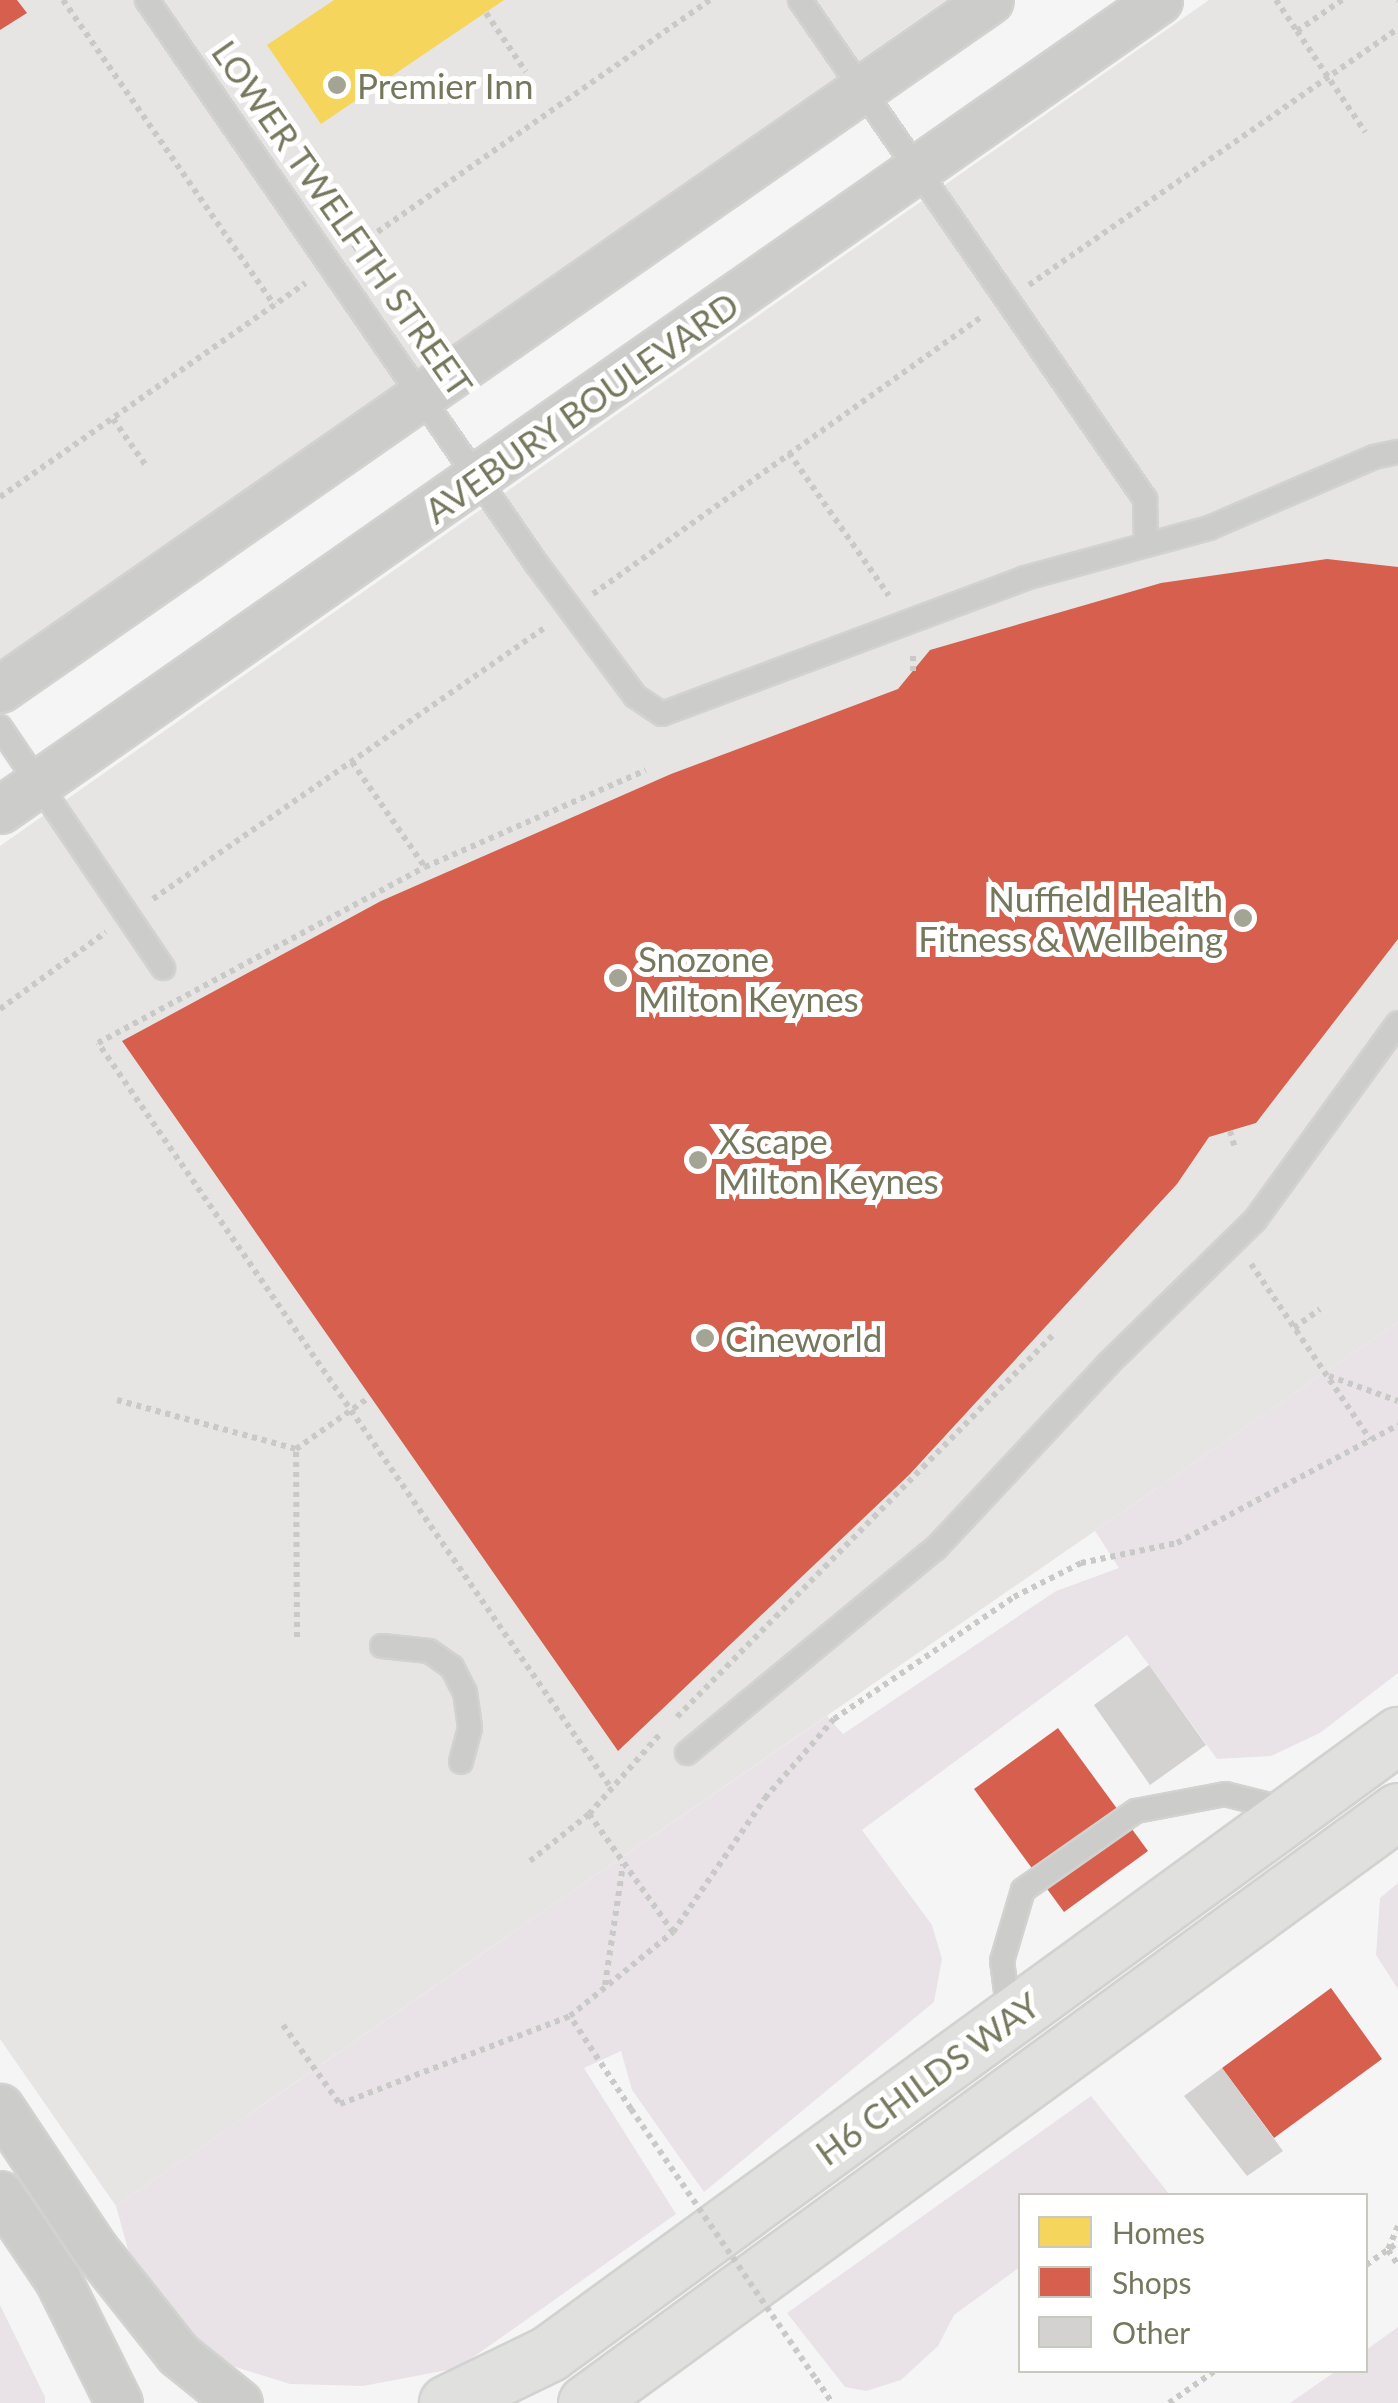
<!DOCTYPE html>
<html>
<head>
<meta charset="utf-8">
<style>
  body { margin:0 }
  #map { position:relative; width:1398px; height:2403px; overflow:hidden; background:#f6f5f6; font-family:Lato,sans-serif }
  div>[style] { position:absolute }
  .built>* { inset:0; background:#e6e5e4 }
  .green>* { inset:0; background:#e9e3e8 }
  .homes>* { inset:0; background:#f6d55c }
  .shops>* { inset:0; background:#d6604d }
  .building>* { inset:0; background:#d3d2d1 }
  .path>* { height:6px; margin-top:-3px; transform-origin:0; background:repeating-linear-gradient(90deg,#c9c9c7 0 5px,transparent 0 10px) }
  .roads { filter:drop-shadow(2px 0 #d2d2d0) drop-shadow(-2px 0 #d2d2d0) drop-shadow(0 2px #d2d2d0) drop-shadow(0 -2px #d2d2d0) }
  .lane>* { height:22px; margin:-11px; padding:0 11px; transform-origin:11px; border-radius:11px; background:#ccccca }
  .street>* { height:45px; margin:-22.5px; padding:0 22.5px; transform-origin:22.5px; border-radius:22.5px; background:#ccccca }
  .secondary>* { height:55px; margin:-27.5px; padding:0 27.5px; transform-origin:27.5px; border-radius:27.5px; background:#e0e0de }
  .path-bridge>* { height:6px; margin-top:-3px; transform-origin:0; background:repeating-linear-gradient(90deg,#c9c9c7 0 5px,transparent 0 10px) }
  .dots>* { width:28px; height:28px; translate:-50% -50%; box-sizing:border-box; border:5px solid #fff; border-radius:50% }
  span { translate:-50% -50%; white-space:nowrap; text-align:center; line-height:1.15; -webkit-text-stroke:10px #fff; paint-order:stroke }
  .poi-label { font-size:35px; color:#76785e }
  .left { translate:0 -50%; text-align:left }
  .right { translate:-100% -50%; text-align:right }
  .street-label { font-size:35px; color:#76785e }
  .legend { position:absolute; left:1018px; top:2193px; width:350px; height:180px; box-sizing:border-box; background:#fff; border:2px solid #c8c9bf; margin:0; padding:12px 18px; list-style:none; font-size:30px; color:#76785e }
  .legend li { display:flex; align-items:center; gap:20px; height:50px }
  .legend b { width:50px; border:2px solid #c8c9bf }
</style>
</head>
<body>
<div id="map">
  <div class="built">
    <div style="clip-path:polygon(0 0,946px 0,0 661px)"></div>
    <div style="clip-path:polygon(1209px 0,1398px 0,1398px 1322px,116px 2206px,0 2039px,0 846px)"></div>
  </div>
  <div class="green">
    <div style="clip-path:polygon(1398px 1322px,1398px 1673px,1320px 1733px,1271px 1756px,1217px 1759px,1127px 1635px,862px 1830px,932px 1925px,942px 1959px,934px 2002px,704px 2192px,632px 2090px,621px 2051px,584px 2068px,676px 2214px,458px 2368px,363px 2386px,290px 2384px,226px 2364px,170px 2322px,138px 2286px,116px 2206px,827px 1716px,843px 1734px,1056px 1591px,1119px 1568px,1095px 1531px)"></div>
    <div style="clip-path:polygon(1398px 1883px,1398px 1989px,1376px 1955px,1380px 1898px)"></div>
    <div style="clip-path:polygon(1091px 2096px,1170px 2195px,1021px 2196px,1020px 2267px,954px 2315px,938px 2346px,901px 2380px,866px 2391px,845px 2387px,787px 2313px)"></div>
    <div style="clip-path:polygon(0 2305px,45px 2397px,45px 2403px,0 2403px)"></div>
    <div style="clip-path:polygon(1398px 2327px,1398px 2403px,1290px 2403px,1336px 2371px,1366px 2370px,1366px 2350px)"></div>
  </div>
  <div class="homes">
    <div style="clip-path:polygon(334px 0,504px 0,321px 124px,267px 45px)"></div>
  </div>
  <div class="shops">
    <div style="clip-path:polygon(0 0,17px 0,27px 13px,0 30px)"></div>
    <div style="clip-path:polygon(1327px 559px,1398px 567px,1398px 939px,1256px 1123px,1209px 1137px,1177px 1184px,909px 1475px,618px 1751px,122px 1041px,381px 901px,671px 774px,898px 689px,930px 650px,1161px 583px)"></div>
    <div style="clip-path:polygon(1058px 1728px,1148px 1851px,1064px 1912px,974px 1789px)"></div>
    <div style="clip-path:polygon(1331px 1988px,1382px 2059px,1274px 2138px,1222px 2068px)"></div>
  </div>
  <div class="building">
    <div style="clip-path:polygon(1149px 1665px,1206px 1745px,1150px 1785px,1094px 1705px)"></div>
    <div style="clip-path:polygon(1222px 2068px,1283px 2151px,1247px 2176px,1184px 2096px)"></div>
  </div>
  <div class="path">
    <div style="left:63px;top:0;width:371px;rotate:55.3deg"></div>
    <div style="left:1276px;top:0;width:37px;rotate:56deg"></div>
    <div style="left:1297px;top:31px;width:55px;rotate:-34.6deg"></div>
    <div style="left:1397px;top:0;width:1px;rotate:45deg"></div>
    <div style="left:486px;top:13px;width:71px;rotate:55.9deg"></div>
    <div style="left:1297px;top:31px;width:122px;rotate:56deg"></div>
    <div style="left:353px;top:249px;width:435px;rotate:-34.9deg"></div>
    <div style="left:1029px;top:285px;width:449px;rotate:-34.8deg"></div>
    <div style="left:113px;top:419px;width:59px;rotate:54.7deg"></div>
    <div style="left:789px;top:453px;width:174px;rotate:55deg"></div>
    <div style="left:0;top:497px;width:373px;rotate:-35deg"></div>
    <div style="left:593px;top:594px;width:478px;rotate:-35.5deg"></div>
    <div style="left:913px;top:671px;width:19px;rotate:-90deg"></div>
    <div style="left:352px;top:762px;width:128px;rotate:55.2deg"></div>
    <div style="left:153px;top:899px;width:478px;rotate:-34.7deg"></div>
    <div style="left:0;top:1009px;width:131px;rotate:-36deg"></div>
    <div style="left:1230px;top:1131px;width:19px;rotate:74deg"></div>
    <div style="left:1251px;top:1264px;width:212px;rotate:55.8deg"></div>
    <div style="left:1294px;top:1328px;width:32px;rotate:-36deg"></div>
    <div style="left:1329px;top:1376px;width:73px;rotate:19.9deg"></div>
    <div style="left:117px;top:1400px;width:186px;rotate:15.3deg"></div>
    <div style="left:297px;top:1637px;width:188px;rotate:-90.3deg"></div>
    <div style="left:296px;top:1449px;width:87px;rotate:-35.2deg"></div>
    <div style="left:677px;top:1717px;width:539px;rotate:-45.45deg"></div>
    <div style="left:609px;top:1785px;width:901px;rotate:-124.55deg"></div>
    <div style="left:98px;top:1043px;width:371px;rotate:-28.3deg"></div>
    <div style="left:425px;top:867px;width:241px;rotate:-23.7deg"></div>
    <div style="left:589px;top:1814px;width:143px;rotate:54.6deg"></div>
    <div style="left:530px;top:1861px;width:75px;rotate:-38.5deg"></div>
    <div style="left:589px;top:1814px;width:108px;rotate:-48.4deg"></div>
    <div style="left:605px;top:1985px;width:122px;rotate:-81.5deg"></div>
    <div style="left:283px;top:2025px;width:97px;rotate:54.2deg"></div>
    <div style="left:340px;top:2104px;width:246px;rotate:-20.9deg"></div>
    <div style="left:631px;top:2109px;width:111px;rotate:-123.3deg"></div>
    <div style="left:570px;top:2016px;width:133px;rotate:-39.2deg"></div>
    <div style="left:673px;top:1932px;width:163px;rotate:-55.5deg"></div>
    <div style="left:765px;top:1798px;width:105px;rotate:-48.9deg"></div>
    <div style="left:834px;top:1719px;width:217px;rotate:-34.1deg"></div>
    <div style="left:1014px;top:1597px;width:75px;rotate:-26.9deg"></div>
    <div style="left:1081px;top:1563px;width:98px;rotate:-11.8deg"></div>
    <div style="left:1177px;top:1543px;width:251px;rotate:-28.1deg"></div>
    <div style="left:1398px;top:2226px;width:26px;rotate:113deg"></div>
    <div style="left:1388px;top:2250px;width:18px;rotate:56deg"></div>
    <div style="left:1366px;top:2265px;width:39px;rotate:-35deg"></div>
    <div style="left:816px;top:2379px;width:29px;rotate:56deg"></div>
    <div style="left:1169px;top:2403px;width:57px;rotate:-35.1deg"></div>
  </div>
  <div class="roads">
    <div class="lane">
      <div style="left:147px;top:0;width:684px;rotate:55.36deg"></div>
      <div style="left:536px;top:563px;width:166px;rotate:53.3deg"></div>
      <div style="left:635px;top:696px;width:32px;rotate:34deg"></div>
      <div style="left:662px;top:714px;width:388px;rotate:-20.5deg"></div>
      <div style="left:1025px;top:578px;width:191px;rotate:-15.2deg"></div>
      <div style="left:1209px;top:528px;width:180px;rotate:-23.3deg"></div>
      <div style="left:1374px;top:457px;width:25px;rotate:-12deg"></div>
      <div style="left:800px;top:0;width:607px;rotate:55.34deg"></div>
      <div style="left:1145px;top:499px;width:44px;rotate:88.7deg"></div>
      <div style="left:0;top:727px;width:291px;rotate:55.9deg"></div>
      <div style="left:382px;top:1646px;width:47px;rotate:6.1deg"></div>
      <div style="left:429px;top:1651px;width:28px;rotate:35deg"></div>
      <div style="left:452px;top:1667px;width:28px;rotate:63deg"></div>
      <div style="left:465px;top:1692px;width:36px;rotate:82deg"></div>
      <div style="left:470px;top:1728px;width:35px;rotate:105deg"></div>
      <div style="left:687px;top:1753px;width:323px;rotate:-39.5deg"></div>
      <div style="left:936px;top:1548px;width:252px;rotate:-46.9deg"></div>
      <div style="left:1108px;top:1364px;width:206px;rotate:-44.4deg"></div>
      <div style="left:1255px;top:1220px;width:243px;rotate:-54deg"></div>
      <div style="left:1009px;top:2014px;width:53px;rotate:-97.5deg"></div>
      <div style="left:1002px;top:1961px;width:74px;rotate:-73.5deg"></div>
      <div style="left:1023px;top:1890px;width:138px;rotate:-35deg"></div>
      <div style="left:1136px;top:1811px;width:91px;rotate:-10.8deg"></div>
      <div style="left:1225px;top:1794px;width:62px;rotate:14deg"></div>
    </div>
    <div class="street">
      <div style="left:0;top:689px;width:1206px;rotate:-34.84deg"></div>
      <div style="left:0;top:810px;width:1414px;rotate:-34.95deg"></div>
      <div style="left:0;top:2107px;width:169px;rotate:56.3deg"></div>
      <div style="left:94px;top:2248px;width:135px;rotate:51.6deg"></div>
      <div style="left:178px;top:2354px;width:78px;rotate:38.8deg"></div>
      <div style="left:0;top:2194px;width:104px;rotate:56deg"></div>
      <div style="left:58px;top:2280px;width:137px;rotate:63.6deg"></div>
    </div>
    <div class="secondary">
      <div style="left:447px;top:2403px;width:112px;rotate:-25.9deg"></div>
      <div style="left:548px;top:2354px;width:1052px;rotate:-36.06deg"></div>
      <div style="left:586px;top:2403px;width:1005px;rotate:-36.09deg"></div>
    </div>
  </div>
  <div class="path-bridge">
    <div style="left:631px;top:2109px;width:327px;rotate:55.6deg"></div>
  </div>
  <div class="dots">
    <div style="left:337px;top:85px;background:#a3a493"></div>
    <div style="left:1243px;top:918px;background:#a3a493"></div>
    <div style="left:618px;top:978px;background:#a3a493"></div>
    <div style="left:698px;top:1160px;background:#a3a493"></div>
    <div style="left:705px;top:1338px;background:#a3a493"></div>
  </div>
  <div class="poi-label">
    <span class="left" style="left:357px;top:85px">Premier Inn</span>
    <span class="right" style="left:1223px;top:918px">Nuffield Health<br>Fitness &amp; Wellbeing</span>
    <span class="left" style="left:638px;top:978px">Snozone<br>Milton Keynes</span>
    <span class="left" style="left:718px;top:1160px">Xscape<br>Milton Keynes</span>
    <span class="left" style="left:725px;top:1338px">Cineworld</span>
  </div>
  <div class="street-label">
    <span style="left:343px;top:218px;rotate:55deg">LOWER TWELFTH STREET</span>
    <span style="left:581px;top:407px;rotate:-35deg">AVEBURY BOULEVARD</span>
    <span style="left:927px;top:2078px;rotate:-36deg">H6 CHILDS WAY</span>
  </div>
  <ul class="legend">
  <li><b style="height:28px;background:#f6d55c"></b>Homes</li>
  <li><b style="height:28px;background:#d6604d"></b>Shops</li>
  <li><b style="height:28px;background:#d3d2d1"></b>Other</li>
  </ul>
</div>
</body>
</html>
